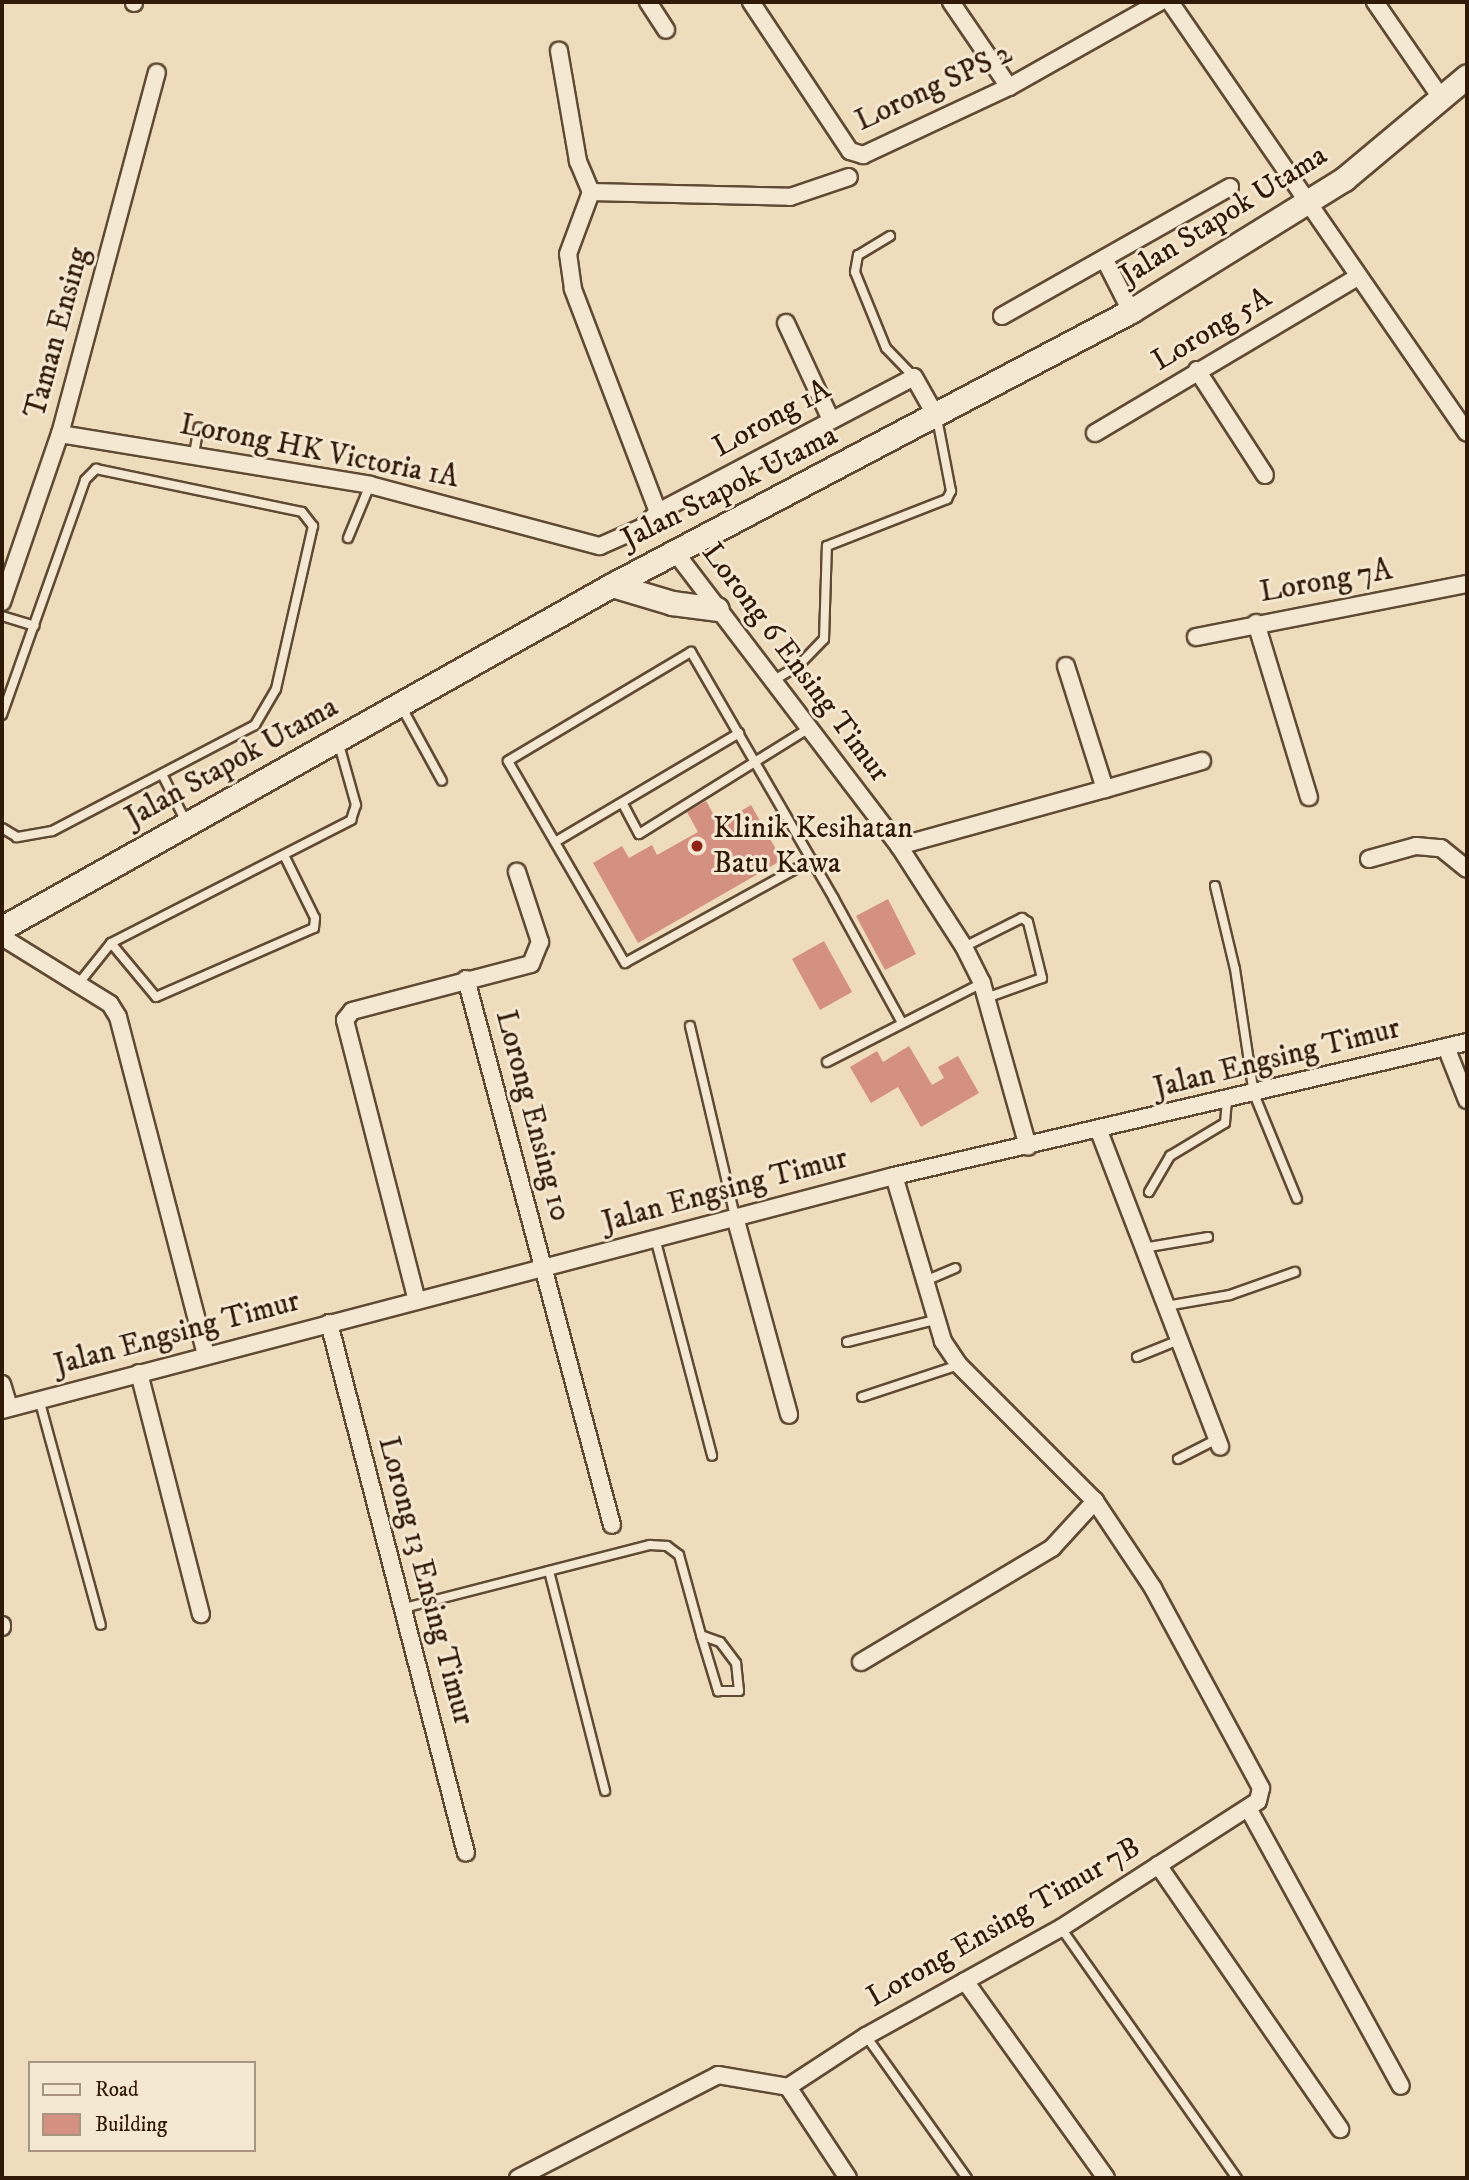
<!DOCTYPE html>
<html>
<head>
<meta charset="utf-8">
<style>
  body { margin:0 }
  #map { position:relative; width:1469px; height:2180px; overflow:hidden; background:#efdcbc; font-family:"IM FELL DW Pica",serif }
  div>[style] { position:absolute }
  .building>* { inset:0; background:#d49080 }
  .roads { filter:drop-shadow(2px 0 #604a34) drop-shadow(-2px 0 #604a34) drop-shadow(0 2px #604a34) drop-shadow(0 -2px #604a34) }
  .lane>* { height:8px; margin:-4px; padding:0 4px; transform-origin:4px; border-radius:4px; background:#f5e8d3 }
  .street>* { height:16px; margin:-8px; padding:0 8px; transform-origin:8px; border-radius:8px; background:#f5e8d3 }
  .secondary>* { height:23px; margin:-11.5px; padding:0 11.5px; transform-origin:11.5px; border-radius:11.5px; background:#f5e8d3 }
  .dots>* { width:19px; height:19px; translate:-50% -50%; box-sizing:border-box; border:4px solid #f5e8d3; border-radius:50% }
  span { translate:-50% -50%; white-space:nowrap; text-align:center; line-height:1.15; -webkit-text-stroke:6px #f5e8d3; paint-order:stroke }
  .street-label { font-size:30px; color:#311907 }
  .poi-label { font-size:30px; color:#311907 }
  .left { translate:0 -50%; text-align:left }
  .frame { position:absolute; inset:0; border:4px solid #311907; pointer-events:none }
  .legend { position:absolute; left:28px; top:2061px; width:228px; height:91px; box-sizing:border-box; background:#f5e8d3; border:2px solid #a79581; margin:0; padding:9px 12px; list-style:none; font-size:21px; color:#311907 }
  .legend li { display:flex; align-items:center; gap:14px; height:35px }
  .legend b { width:35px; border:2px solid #a79581 }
</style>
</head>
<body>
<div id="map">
  <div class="building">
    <div style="clip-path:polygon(706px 801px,719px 824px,751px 805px,782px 860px,638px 943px,593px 863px,622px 846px,629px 858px,652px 845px,657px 855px,698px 832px,687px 812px)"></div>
    <div style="clip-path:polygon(888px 899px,916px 954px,885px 970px,856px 916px)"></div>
    <div style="clip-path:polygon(824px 941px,852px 992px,820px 1010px,792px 959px)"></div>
    <div style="clip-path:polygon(909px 1046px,932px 1085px,944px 1078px,938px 1067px,958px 1056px,979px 1093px,921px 1127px,898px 1087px,871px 1103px,850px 1067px,877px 1051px,883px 1062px)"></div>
  </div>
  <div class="roads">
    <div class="lane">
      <div style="left:890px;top:236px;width:37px;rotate:149deg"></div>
      <div style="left:858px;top:255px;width:17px;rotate:100deg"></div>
      <div style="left:855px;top:272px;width:82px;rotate:67.8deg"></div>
      <div style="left:886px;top:348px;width:40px;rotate:46deg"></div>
      <div style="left:194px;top:454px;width:27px;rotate:-80deg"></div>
      <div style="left:348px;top:538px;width:57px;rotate:-67.5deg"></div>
      <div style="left:2px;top:616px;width:34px;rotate:17deg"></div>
      <div style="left:771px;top:682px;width:31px;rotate:-31deg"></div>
      <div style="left:798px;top:666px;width:37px;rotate:-46deg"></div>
      <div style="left:824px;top:639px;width:93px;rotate:-88.2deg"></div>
      <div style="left:827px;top:546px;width:129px;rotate:-21.4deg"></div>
      <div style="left:947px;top:499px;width:9px;rotate:-63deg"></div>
      <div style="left:951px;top:491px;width:74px;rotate:-100.9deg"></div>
      <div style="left:401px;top:706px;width:85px;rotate:61.3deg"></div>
      <div style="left:2px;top:715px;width:249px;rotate:-70.5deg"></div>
      <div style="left:85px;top:480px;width:16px;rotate:-45deg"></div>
      <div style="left:96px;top:469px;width:210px;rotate:11.8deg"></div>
      <div style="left:302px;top:512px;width:18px;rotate:52deg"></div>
      <div style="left:313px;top:526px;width:167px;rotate:102.8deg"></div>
      <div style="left:276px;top:689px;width:42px;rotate:120.3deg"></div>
      <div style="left:255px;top:725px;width:229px;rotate:152.4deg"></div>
      <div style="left:52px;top:831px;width:36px;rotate:170deg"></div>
      <div style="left:17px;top:837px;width:17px;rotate:-149deg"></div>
      <div style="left:162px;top:774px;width:54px;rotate:63.4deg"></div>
      <div style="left:623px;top:804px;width:34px;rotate:62deg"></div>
      <div style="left:639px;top:834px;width:200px;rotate:-31.9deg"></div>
      <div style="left:555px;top:842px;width:214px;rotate:-30.6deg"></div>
      <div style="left:812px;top:860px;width:213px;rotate:151.2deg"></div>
      <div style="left:625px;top:963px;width:233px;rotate:-120.1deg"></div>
      <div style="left:508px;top:761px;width:213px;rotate:-30.8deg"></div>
      <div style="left:691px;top:652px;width:285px;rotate:59.9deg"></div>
      <div style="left:834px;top:899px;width:139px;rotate:61.2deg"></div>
      <div style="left:1215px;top:886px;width:85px;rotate:76.5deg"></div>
      <div style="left:1235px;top:969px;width:126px;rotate:81.4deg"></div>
      <div style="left:1254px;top:1094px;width:113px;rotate:67.7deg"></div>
      <div style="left:111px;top:943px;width:70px;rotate:50.2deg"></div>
      <div style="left:156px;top:997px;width:172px;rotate:-23.6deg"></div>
      <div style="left:314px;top:928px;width:10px;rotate:-84deg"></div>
      <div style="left:315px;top:918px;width:70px;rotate:-116.2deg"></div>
      <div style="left:964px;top:947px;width:65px;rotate:-26.6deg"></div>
      <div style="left:1022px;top:918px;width:7px;rotate:34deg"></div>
      <div style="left:1028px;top:922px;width:58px;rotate:76deg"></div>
      <div style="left:1042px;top:978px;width:59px;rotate:160.3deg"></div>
      <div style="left:79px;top:983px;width:51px;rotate:-51.3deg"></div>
      <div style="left:111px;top:943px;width:270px;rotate:-27.1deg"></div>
      <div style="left:351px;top:820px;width:16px;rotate:-72deg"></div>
      <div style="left:356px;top:805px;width:66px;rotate:-105.7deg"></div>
      <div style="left:690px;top:1026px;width:196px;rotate:76.7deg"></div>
      <div style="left:827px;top:1062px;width:174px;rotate:-27deg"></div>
      <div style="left:1149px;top:1192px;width:42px;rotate:-59.7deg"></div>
      <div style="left:1170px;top:1156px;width:64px;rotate:-31deg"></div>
      <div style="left:1225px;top:1123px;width:23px;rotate:-85deg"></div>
      <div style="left:655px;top:1238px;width:225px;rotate:75.3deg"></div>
      <div style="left:1143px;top:1248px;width:66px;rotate:-9.6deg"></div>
      <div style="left:925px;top:1281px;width:33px;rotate:-23deg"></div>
      <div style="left:1166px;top:1306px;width:65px;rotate:-9.8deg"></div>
      <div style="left:1230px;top:1295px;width:69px;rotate:-19.5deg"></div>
      <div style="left:847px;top:1342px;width:91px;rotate:-14deg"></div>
      <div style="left:1137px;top:1357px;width:45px;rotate:-22deg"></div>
      <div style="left:862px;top:1397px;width:102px;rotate:-18.3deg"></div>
      <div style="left:39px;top:1399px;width:234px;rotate:74.7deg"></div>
      <div style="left:1178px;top:1459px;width:44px;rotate:-27.1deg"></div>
      <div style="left:549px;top:1571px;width:227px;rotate:75.7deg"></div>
      <div style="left:404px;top:1608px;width:254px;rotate:-14.4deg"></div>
      <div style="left:650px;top:1545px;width:17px;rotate:3deg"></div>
      <div style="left:667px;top:1546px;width:15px;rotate:37deg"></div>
      <div style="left:679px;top:1555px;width:83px;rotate:74.6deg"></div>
      <div style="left:701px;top:1635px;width:59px;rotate:73.1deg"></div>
      <div style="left:718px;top:1691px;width:21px"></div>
      <div style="left:739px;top:1691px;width:28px;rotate:-96deg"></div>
      <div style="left:736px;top:1663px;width:26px;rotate:-127deg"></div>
      <div style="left:720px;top:1642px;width:20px;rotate:-160deg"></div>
      <div style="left:1061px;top:1928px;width:306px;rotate:54.9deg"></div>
      <div style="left:866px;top:2036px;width:174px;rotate:54.6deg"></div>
    </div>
    <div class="street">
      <div style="left:134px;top:2px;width:1px;rotate:90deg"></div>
      <div style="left:648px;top:2px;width:33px;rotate:57deg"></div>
      <div style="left:751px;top:2px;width:179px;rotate:56.4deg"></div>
      <div style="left:850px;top:151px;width:14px;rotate:17deg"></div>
      <div style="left:863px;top:155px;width:161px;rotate:-25deg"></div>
      <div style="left:1009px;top:87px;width:173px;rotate:-29.4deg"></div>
      <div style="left:951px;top:2px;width:103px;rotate:55.7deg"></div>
      <div style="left:1170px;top:2px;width:523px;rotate:55.43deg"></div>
      <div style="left:1375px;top:2px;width:118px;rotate:55.4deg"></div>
      <div style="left:591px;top:192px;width:199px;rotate:1.4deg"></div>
      <div style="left:790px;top:197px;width:62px;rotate:-18.7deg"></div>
      <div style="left:1106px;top:262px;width:55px;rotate:63deg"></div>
      <div style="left:1002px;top:316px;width:262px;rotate:-29.5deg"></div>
      <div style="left:786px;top:323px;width:105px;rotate:65.1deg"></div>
      <div style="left:1197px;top:370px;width:125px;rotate:57.1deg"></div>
      <div style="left:1095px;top:433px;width:306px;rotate:-30.7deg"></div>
      <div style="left:60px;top:434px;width:314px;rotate:9.3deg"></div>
      <div style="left:370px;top:485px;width:238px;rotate:14.9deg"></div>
      <div style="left:600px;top:546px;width:47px;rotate:-23.8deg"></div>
      <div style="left:643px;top:527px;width:21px;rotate:-45deg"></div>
      <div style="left:658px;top:512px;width:239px;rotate:-110.9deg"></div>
      <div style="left:573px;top:289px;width:35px;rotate:-98deg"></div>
      <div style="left:568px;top:254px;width:66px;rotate:-69.6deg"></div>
      <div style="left:591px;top:192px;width:34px;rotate:-113deg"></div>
      <div style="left:578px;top:161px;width:112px;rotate:-99.8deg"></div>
      <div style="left:658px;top:512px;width:289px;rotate:-27.8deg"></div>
      <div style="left:914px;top:377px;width:45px;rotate:60.6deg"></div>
      <div style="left:675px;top:552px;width:370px;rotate:52.7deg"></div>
      <div style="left:899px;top:846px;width:120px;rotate:57.2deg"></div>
      <div style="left:964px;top:947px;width:40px;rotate:63.4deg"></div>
      <div style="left:982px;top:983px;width:170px;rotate:74.3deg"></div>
      <div style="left:2px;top:602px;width:178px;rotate:-71deg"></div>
      <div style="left:60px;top:434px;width:374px;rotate:-75deg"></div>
      <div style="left:1256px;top:623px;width:182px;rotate:73.1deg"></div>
      <div style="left:1196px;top:637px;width:276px;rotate:-11.1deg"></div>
      <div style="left:1105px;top:789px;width:101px;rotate:-16.1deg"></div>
      <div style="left:899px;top:846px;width:214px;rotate:-15.5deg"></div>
      <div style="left:1105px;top:789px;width:129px;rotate:-107.6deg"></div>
      <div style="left:1369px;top:859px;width:49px;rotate:-15.5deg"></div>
      <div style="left:1416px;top:846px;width:25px;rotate:5deg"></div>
      <div style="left:1441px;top:848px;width:33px;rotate:39deg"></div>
      <div style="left:2px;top:937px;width:127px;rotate:31.8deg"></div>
      <div style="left:110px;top:1004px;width:15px;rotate:58deg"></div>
      <div style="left:118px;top:1017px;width:349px;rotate:75.4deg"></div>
      <div style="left:466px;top:979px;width:565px;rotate:75.03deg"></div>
      <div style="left:1446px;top:1047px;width:57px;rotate:68.4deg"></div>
      <div style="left:1099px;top:1131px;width:338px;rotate:69deg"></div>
      <div style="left:735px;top:1217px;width:205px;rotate:74.7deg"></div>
      <div style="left:417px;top:1301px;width:290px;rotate:-104.4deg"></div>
      <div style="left:345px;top:1020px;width:11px;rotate:-52deg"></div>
      <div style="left:352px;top:1011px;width:185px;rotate:-14.7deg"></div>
      <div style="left:531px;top:964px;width:24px;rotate:-68deg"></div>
      <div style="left:540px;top:942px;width:74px;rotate:-108.2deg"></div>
      <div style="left:329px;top:1323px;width:547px;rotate:75.51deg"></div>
      <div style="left:139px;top:1373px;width:249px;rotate:75.6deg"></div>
      <div style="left:2px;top:1384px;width:24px;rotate:73deg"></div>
      <div style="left:2px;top:1410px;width:922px;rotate:-14.7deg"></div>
      <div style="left:894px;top:1176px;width:588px;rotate:-13.16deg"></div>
      <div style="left:2px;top:1625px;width:2px;rotate:90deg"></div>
      <div style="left:861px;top:1662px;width:222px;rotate:-30.8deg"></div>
      <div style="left:1052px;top:1548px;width:64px;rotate:-47.5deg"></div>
      <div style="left:1095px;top:1501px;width:192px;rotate:-135deg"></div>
      <div style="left:959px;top:1365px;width:29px;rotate:-124deg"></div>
      <div style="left:943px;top:1341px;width:172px;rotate:-106.5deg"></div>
      <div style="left:1248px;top:1808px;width:317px;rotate:61.2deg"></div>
      <div style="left:1158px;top:1865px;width:321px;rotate:55.4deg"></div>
      <div style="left:965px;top:1981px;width:242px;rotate:54.4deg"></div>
      <div style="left:788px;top:2087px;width:93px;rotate:-33.2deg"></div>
      <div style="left:866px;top:2036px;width:223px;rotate:-29deg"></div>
      <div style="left:1061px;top:1928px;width:234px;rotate:-32.8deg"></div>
      <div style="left:1258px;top:1801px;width:13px;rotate:-77deg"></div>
      <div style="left:1261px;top:1788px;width:227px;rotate:-118.4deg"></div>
      <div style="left:1153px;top:1588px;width:105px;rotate:-123.7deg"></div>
      <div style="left:788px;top:2087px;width:109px;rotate:56.6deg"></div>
      <div style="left:518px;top:2178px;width:225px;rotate:-27.2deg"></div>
      <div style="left:718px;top:2075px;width:71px;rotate:9.7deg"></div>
    </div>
    <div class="secondary">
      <div style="left:612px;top:585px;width:63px;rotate:16.7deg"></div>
      <div style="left:672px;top:603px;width:45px;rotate:7.6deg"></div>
      <div style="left:2px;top:928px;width:700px;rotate:-29.35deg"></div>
      <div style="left:612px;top:585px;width:587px;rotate:-27.83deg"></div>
      <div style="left:1131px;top:311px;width:251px;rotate:-31.8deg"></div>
      <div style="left:1344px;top:179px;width:160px;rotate:-39.9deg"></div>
    </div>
  </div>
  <div class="dots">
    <div style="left:697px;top:846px;background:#8f2418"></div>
  </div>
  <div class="street-label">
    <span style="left:934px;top:88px;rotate:-25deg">Lorong SPS 2</span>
    <span style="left:1224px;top:216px;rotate:-32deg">Jalan Stapok Utama</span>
    <span style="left:1212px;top:330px;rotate:-31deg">Lorong 5A</span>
    <span style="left:58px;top:333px;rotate:-75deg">Taman Ensing</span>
    <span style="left:772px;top:419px;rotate:-29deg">Lorong 1A</span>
    <span style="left:319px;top:452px;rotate:11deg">Lorong HK Victoria 1A</span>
    <span style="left:730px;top:488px;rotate:-27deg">Jalan Stapok Utama</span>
    <span style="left:1326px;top:582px;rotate:-10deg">Lorong 7A</span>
    <span style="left:795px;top:663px;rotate:53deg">Lorong 6 Ensing Timur</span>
    <span style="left:232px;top:763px;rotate:-29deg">Jalan Stapok Utama</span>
    <span style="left:1277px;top:1059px;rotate:-14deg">Jalan Engsing Timur</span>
    <span style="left:532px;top:1116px;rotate:75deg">Lorong Ensing 10</span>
    <span style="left:725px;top:1191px;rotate:-15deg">Jalan Engsing Timur</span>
    <span style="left:177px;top:1334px;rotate:-15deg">Jalan Engsing Timur</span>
    <span style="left:425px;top:1581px;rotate:75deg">Lorong 13 Ensing Timur</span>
    <span style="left:1004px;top:1923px;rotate:-30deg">Lorong Ensing Timur 7B</span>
  </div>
  <div class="poi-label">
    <span class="left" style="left:713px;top:846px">Klinik Kesihatan<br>Batu Kawa</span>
  </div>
  <div class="frame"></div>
  <ul class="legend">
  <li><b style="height:9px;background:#f5e8d3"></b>Road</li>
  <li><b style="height:19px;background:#d49080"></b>Building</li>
  </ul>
</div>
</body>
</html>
